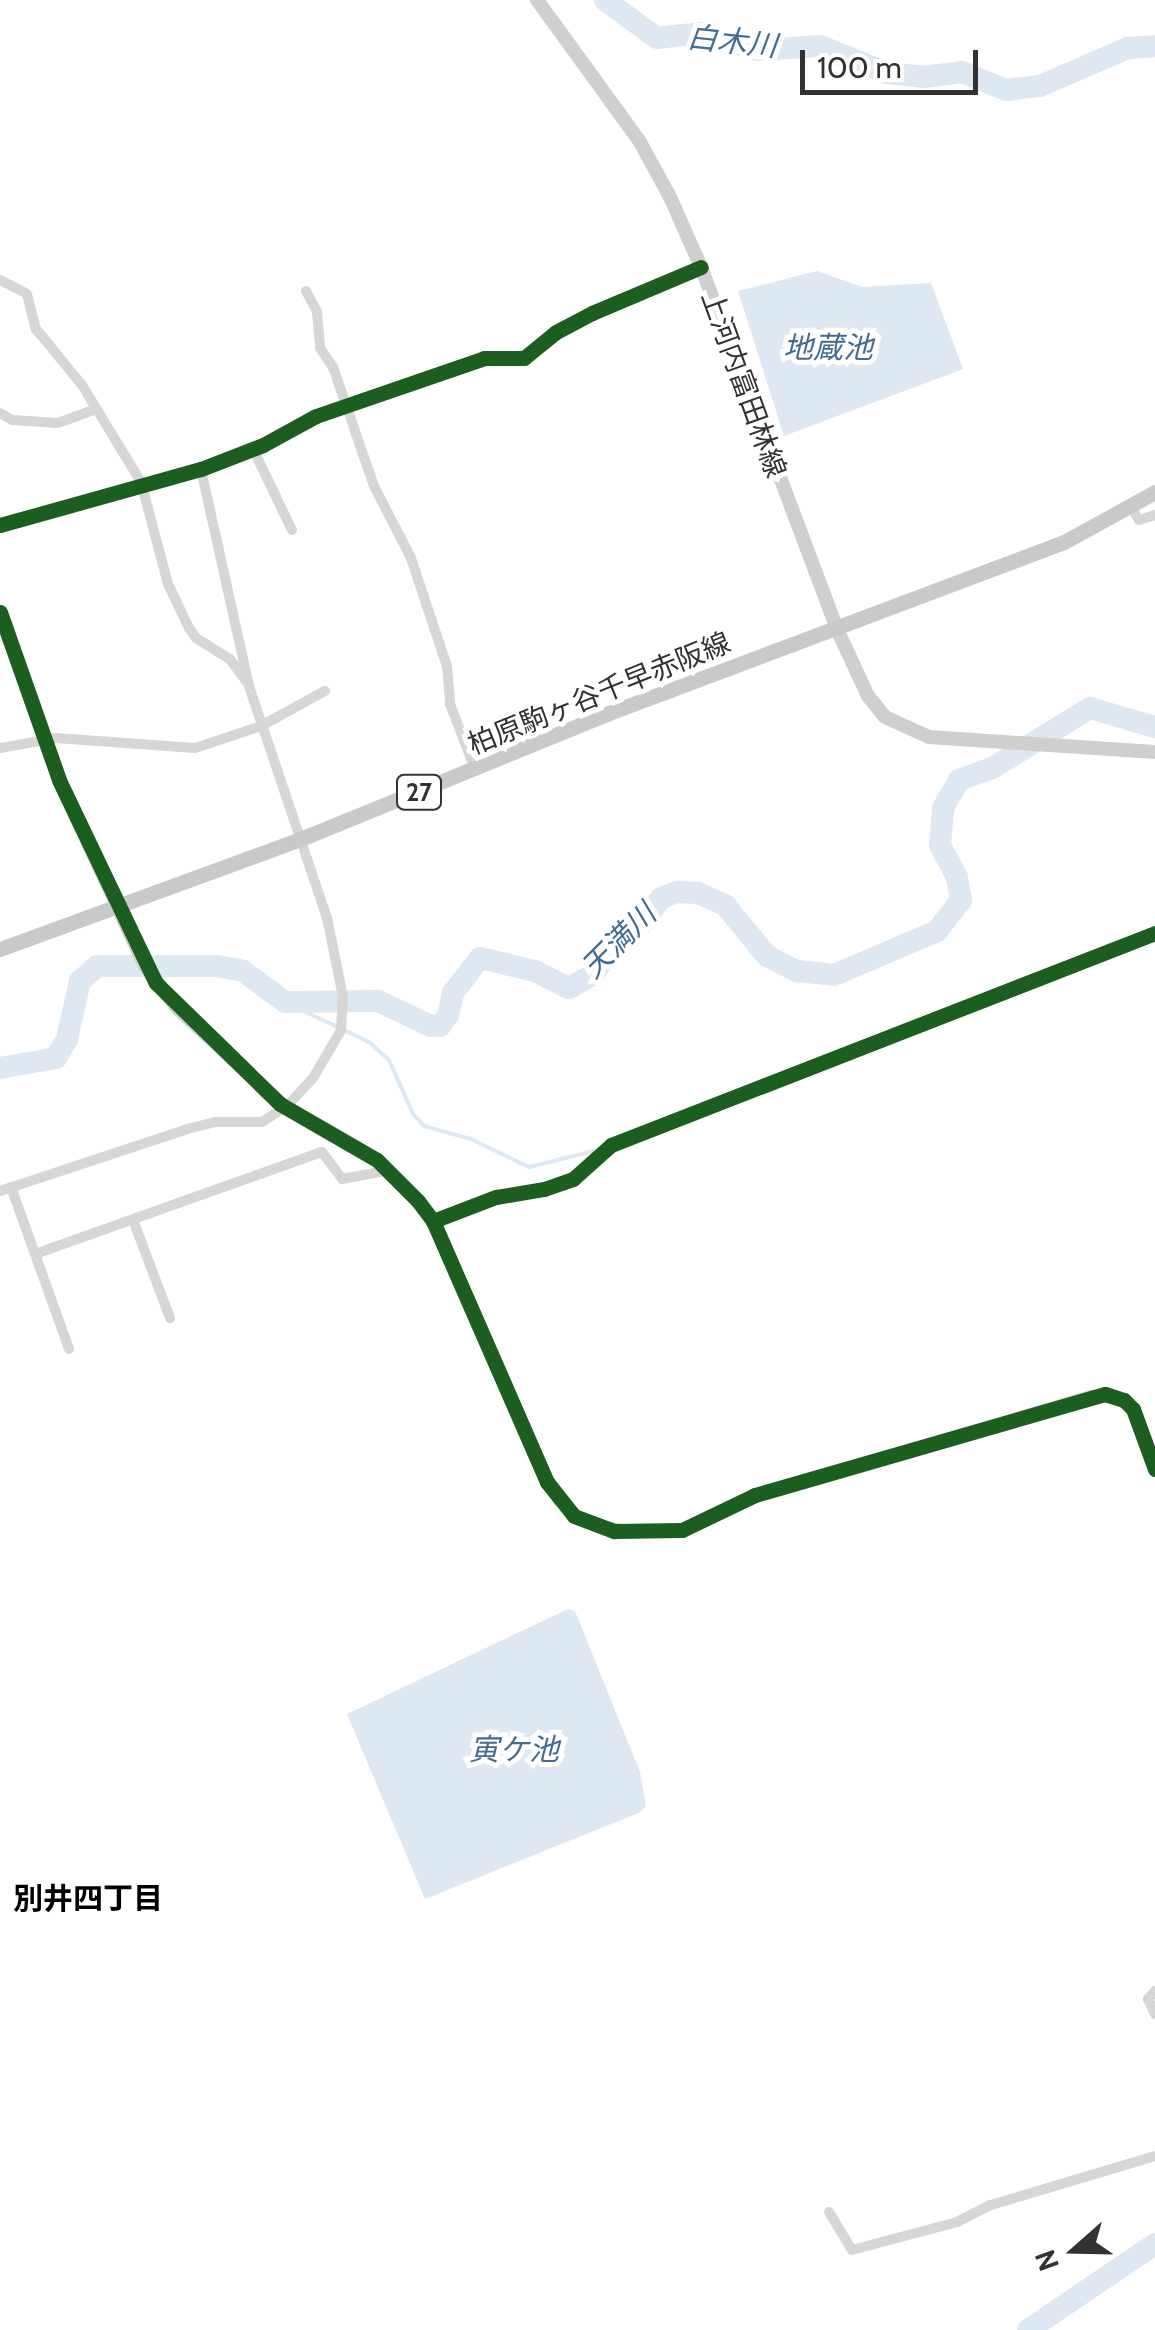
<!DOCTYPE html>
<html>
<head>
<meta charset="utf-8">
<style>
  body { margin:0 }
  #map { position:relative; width:1155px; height:2330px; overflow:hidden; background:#fff; font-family:Cabin,"Noto Sans JP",sans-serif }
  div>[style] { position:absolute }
  .water>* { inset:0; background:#dde8f2 }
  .stream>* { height:4px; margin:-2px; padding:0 2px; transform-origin:2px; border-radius:2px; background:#dde8f2 }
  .river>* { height:22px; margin:-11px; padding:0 11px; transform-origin:11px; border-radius:11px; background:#dde8f2 }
  .street>* { height:10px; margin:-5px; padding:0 5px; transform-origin:5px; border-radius:5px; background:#d6d6d6 }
  .secondary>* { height:14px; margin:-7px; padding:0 7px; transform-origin:7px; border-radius:7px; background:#cfcfcf }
  .primary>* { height:15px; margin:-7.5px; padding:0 7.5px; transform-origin:7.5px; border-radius:7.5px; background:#c9c9c9 }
  .cycleway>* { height:15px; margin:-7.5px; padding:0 7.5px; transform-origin:7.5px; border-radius:7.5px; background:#1b5e20 }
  span { translate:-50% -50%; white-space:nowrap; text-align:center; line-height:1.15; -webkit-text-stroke:10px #fff; paint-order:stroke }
  .shield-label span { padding:2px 8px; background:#fff; border:2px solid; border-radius:8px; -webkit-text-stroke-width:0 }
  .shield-label { font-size:25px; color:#323232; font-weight:700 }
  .street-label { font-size:28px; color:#323232 }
  .water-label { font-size:30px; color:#426d91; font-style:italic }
  .neighbourhood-label { font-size:30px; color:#000; font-weight:700 }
  .north { position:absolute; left:1025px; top:2200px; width:100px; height:100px; -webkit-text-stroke:8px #fff; paint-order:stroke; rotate:250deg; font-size:28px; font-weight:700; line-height:40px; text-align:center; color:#323232 }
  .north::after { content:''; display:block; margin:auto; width:35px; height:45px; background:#323232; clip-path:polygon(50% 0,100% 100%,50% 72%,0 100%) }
  .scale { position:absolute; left:800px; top:50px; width:178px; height:45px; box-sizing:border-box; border:5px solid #323232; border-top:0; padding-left:12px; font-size:30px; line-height:35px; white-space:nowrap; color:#323232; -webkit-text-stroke:8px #fff; paint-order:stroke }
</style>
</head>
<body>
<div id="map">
  <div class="water">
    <div style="clip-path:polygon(817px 271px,862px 287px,931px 283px,963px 369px,784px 436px,738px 291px)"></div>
    <div style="clip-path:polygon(568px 1609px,575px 1611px,640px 1772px,646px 1806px,641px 1812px,425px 1899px,347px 1714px)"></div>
  </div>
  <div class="stream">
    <div style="left:285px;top:1002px;width:93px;rotate:25.5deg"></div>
    <div style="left:369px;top:1042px;width:27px;rotate:42deg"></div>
    <div style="left:389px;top:1060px;width:59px;rotate:66deg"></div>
    <div style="left:413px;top:1114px;width:16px;rotate:47deg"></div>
    <div style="left:424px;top:1126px;width:49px;rotate:15.5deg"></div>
    <div style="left:471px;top:1139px;width:64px;rotate:25.8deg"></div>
    <div style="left:529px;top:1167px;width:67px;rotate:-13.8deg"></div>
  </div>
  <div class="river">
    <div style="left:605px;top:0;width:64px;rotate:36.2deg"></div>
    <div style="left:657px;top:38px;width:43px;rotate:-6.6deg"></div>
    <div style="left:700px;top:33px;width:60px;rotate:16.3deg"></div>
    <div style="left:758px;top:50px;width:62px;rotate:-3.7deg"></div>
    <div style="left:820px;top:46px;width:72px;rotate:21.9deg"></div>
    <div style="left:887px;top:73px;width:36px;rotate:6deg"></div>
    <div style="left:923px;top:77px;width:39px;rotate:-7deg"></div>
    <div style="left:962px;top:72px;width:48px;rotate:22.2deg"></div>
    <div style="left:1006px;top:90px;width:34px;rotate:-7deg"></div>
    <div style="left:1040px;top:86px;width:96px;rotate:-23.4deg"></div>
    <div style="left:1128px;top:48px;width:27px;rotate:-4deg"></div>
    <div style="left:0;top:1068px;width:57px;rotate:-10.1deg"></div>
    <div style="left:56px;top:1058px;width:22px;rotate:-60deg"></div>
    <div style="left:67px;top:1039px;width:59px;rotate:-77.4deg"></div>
    <div style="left:80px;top:981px;width:23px;rotate:-41deg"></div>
    <div style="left:97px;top:966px;width:119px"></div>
    <div style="left:216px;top:966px;width:27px;rotate:10deg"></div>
    <div style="left:243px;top:971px;width:52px;rotate:36.4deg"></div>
    <div style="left:285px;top:1002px;width:93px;rotate:-0.6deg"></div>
    <div style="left:378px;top:1001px;width:59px;rotate:25.3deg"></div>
    <div style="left:431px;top:1026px;width:9px"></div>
    <div style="left:440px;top:1026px;width:14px;rotate:-54deg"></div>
    <div style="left:448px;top:1015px;width:23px;rotate:-77deg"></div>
    <div style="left:453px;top:993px;width:44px;rotate:-52.4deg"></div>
    <div style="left:480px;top:958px;width:57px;rotate:13.3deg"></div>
    <div style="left:535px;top:971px;width:38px;rotate:27deg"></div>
    <div style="left:569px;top:988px;width:29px;rotate:-29deg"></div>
    <div style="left:594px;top:974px;width:32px;rotate:-58deg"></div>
    <div style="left:611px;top:947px;width:39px;rotate:-37deg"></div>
    <div style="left:642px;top:924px;width:32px;rotate:-54deg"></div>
    <div style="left:661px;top:898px;width:17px;rotate:-21deg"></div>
    <div style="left:677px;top:892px;width:21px;rotate:3deg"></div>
    <div style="left:698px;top:893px;width:30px;rotate:24deg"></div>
    <div style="left:725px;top:905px;width:66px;rotate:50.5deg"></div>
    <div style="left:767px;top:956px;width:34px;rotate:27deg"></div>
    <div style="left:797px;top:971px;width:37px;rotate:6deg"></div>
    <div style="left:834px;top:975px;width:112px;rotate:-23.1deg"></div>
    <div style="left:937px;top:931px;width:39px;rotate:-52deg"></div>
    <div style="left:961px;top:900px;width:23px;rotate:-100deg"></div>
    <div style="left:957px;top:877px;width:36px;rotate:-118deg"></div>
    <div style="left:940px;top:845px;width:37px;rotate:-85deg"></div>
    <div style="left:943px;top:808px;width:32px;rotate:-60deg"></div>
    <div style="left:959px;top:780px;width:37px;rotate:-20deg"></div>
    <div style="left:994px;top:767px;width:113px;rotate:-31.6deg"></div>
    <div style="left:1090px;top:708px;width:68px;rotate:16.3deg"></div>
    <div style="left:1028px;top:2330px;width:153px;rotate:-34.1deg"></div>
  </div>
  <div class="street">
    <div style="left:0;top:280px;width:30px;rotate:27deg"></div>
    <div style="left:27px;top:294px;width:36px;rotate:76deg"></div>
    <div style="left:36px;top:329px;width:72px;rotate:50.6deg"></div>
    <div style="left:82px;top:385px;width:114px;rotate:58.7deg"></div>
    <div style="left:141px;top:482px;width:106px;rotate:75.2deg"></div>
    <div style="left:168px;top:584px;width:49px;rotate:64.5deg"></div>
    <div style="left:189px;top:628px;width:12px;rotate:55deg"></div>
    <div style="left:196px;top:638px;width:40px;rotate:32deg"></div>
    <div style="left:230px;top:659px;width:27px;rotate:54deg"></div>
    <div style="left:306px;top:291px;width:24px;rotate:62deg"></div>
    <div style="left:317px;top:312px;width:36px;rotate:85deg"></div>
    <div style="left:320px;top:348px;width:23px;rotate:56deg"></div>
    <div style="left:333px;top:367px;width:126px;rotate:71deg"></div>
    <div style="left:374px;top:486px;width:81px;rotate:62.8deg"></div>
    <div style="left:411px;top:558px;width:114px;rotate:71.6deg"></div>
    <div style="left:447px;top:666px;width:38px;rotate:85deg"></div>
    <div style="left:450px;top:704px;width:70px;rotate:69deg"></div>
    <div style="left:0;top:413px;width:14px;rotate:30deg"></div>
    <div style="left:12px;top:420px;width:46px;rotate:3.7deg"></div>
    <div style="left:58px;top:423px;width:40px;rotate:-20.2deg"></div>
    <div style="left:253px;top:449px;width:90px;rotate:64.3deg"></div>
    <div style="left:1132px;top:508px;width:14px;rotate:60deg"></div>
    <div style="left:1139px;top:520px;width:17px;rotate:-17deg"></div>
    <div style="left:0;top:525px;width:209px;rotate:-15.6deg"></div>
    <div style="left:201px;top:469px;width:66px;rotate:-21.2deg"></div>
    <div style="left:263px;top:445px;width:60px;rotate:-28.7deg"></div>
    <div style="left:316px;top:416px;width:178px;rotate:-19deg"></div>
    <div style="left:484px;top:358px;width:40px"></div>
    <div style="left:524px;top:358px;width:41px;rotate:-39.1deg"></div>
    <div style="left:556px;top:332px;width:41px;rotate:-27.8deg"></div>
    <div style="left:592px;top:313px;width:118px;rotate:-22.9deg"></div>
    <div style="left:0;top:748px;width:57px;rotate:-10.1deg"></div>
    <div style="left:56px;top:738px;width:139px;rotate:4.1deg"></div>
    <div style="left:195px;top:748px;width:70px;rotate:-18.4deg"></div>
    <div style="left:261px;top:726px;width:73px;rotate:-28.7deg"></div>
    <div style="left:285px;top:1107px;width:106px;rotate:29.9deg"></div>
    <div style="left:377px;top:1160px;width:83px;rotate:47.4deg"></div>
    <div style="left:433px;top:1221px;width:285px;rotate:66.4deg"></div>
    <div style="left:547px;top:1482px;width:22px;rotate:60deg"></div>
    <div style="left:558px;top:1501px;width:37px;rotate:36deg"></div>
    <div style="left:588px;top:1523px;width:57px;rotate:10.1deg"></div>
    <div style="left:644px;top:1533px;width:38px;rotate:-5deg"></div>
    <div style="left:682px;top:1530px;width:81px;rotate:-25.6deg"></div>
    <div style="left:755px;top:1495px;width:350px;rotate:-16.6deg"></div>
    <div style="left:1090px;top:1395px;width:34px;rotate:8deg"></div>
    <div style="left:1124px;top:1400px;width:25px;rotate:56deg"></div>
    <div style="left:1138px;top:1421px;width:51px;rotate:70.5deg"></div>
    <div style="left:11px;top:1187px;width:172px;rotate:70.3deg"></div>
    <div style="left:0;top:1191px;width:197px;rotate:-18.3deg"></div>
    <div style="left:187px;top:1129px;width:30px;rotate:-14deg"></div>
    <div style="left:216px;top:1122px;width:46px"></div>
    <div style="left:262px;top:1122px;width:30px;rotate:-33deg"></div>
    <div style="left:287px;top:1106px;width:38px;rotate:-47deg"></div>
    <div style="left:313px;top:1078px;width:56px;rotate:-59.7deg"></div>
    <div style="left:341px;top:1030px;width:33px;rotate:-87deg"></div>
    <div style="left:343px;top:997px;width:81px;rotate:-101.4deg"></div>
    <div style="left:327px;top:918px;width:245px;rotate:-108.6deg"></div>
    <div style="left:249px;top:686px;width:222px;rotate:-102.5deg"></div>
    <div style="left:133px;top:1220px;width:105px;rotate:69.3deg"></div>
    <div style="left:433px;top:1221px;width:67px;rotate:-20.9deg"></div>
    <div style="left:496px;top:1197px;width:49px;rotate:-9.5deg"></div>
    <div style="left:544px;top:1189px;width:31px;rotate:-19deg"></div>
    <div style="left:573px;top:1179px;width:51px;rotate:-41.8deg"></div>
    <div style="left:611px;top:1145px;width:584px;rotate:-21.29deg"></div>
    <div style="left:38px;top:1253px;width:301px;rotate:-19.6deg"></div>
    <div style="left:322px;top:1152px;width:34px;rotate:53deg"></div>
    <div style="left:342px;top:1179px;width:49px;rotate:-10.6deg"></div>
    <div style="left:1155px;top:1991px;width:11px;rotate:131deg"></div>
    <div style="left:1148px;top:1999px;width:17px;rotate:65deg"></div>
    <div style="left:829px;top:2212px;width:44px;rotate:58.8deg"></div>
    <div style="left:852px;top:2250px;width:109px;rotate:-14.9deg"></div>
    <div style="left:957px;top:2222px;width:38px;rotate:-27deg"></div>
    <div style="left:991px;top:2205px;width:171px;rotate:-16.6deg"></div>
  </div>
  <div class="secondary">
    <div style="left:537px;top:0;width:175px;rotate:54deg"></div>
    <div style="left:640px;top:142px;width:63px;rotate:61.4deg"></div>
    <div style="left:670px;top:197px;width:77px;rotate:66.1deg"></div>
    <div style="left:701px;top:267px;width:384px;rotate:69.4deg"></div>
    <div style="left:836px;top:627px;width:76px;rotate:65.1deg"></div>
    <div style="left:868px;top:696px;width:27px;rotate:51deg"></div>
    <div style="left:885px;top:717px;width:48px;rotate:24.4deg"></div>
    <div style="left:929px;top:737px;width:226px;rotate:3.8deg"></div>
    <div style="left:0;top:612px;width:178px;rotate:70.6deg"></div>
    <div style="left:59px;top:780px;width:205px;rotate:65.2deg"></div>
    <div style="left:145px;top:966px;width:53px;rotate:52.7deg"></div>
    <div style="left:177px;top:1008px;width:147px;rotate:42.5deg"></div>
  </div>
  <div class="primary">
    <div style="left:0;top:949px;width:317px;rotate:-20.1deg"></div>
    <div style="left:298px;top:840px;width:336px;rotate:-22.2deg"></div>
    <div style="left:609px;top:713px;width:486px;rotate:-20.6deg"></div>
    <div style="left:1064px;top:542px;width:104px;rotate:-28.8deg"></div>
  </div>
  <div class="cycleway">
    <div style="left:0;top:525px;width:209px;rotate:-15.6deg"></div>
    <div style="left:201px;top:469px;width:66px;rotate:-21.2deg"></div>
    <div style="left:263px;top:445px;width:60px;rotate:-28.7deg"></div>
    <div style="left:316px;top:416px;width:178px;rotate:-19deg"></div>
    <div style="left:484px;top:358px;width:40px"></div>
    <div style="left:524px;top:358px;width:41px;rotate:-39.1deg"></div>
    <div style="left:556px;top:332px;width:41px;rotate:-27.8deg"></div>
    <div style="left:592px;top:313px;width:118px;rotate:-22.9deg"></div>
    <div style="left:0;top:612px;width:178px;rotate:70.6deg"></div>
    <div style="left:59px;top:780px;width:225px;rotate:64.5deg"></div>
    <div style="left:156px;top:983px;width:173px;rotate:44.3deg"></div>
    <div style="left:280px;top:1104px;width:112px;rotate:30deg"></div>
    <div style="left:377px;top:1160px;width:58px;rotate:45deg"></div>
    <div style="left:418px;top:1201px;width:25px;rotate:53deg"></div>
    <div style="left:433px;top:1221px;width:285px;rotate:66.4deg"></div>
    <div style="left:547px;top:1482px;width:43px;rotate:51.5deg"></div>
    <div style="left:574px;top:1516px;width:43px;rotate:20.6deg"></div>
    <div style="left:614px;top:1531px;width:68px;rotate:-0.8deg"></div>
    <div style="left:682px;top:1530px;width:81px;rotate:-25.6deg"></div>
    <div style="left:755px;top:1495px;width:364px;rotate:-16.1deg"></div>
    <div style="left:1105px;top:1394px;width:20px;rotate:18deg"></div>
    <div style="left:1124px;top:1400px;width:13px;rotate:45deg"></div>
    <div style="left:1133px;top:1409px;width:64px;rotate:69.9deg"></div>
    <div style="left:433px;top:1221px;width:67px;rotate:-20.9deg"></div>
    <div style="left:496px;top:1197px;width:49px;rotate:-9.5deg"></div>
    <div style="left:544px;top:1189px;width:31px;rotate:-19deg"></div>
    <div style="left:573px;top:1179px;width:51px;rotate:-41.8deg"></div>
    <div style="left:611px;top:1145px;width:584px;rotate:-21.29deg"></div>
  </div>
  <div class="shield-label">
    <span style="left:419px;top:792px">27</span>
  </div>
  <div class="street-label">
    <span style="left:744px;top:384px;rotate:70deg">上河内富田林線</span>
    <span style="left:599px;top:693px;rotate:-22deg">柏原駒ヶ谷千早赤阪線</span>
  </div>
  <div class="water-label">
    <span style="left:732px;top:42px;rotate:6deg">白木川</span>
    <span style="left:828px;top:348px">地蔵池</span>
    <span style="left:619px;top:941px;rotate:-45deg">天満川</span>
    <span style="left:514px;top:1750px">寅ケ池</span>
  </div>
  <div class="neighbourhood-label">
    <span style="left:88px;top:1899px">別井四丁目</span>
  </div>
  <div class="north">N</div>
  <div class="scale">100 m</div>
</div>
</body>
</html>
